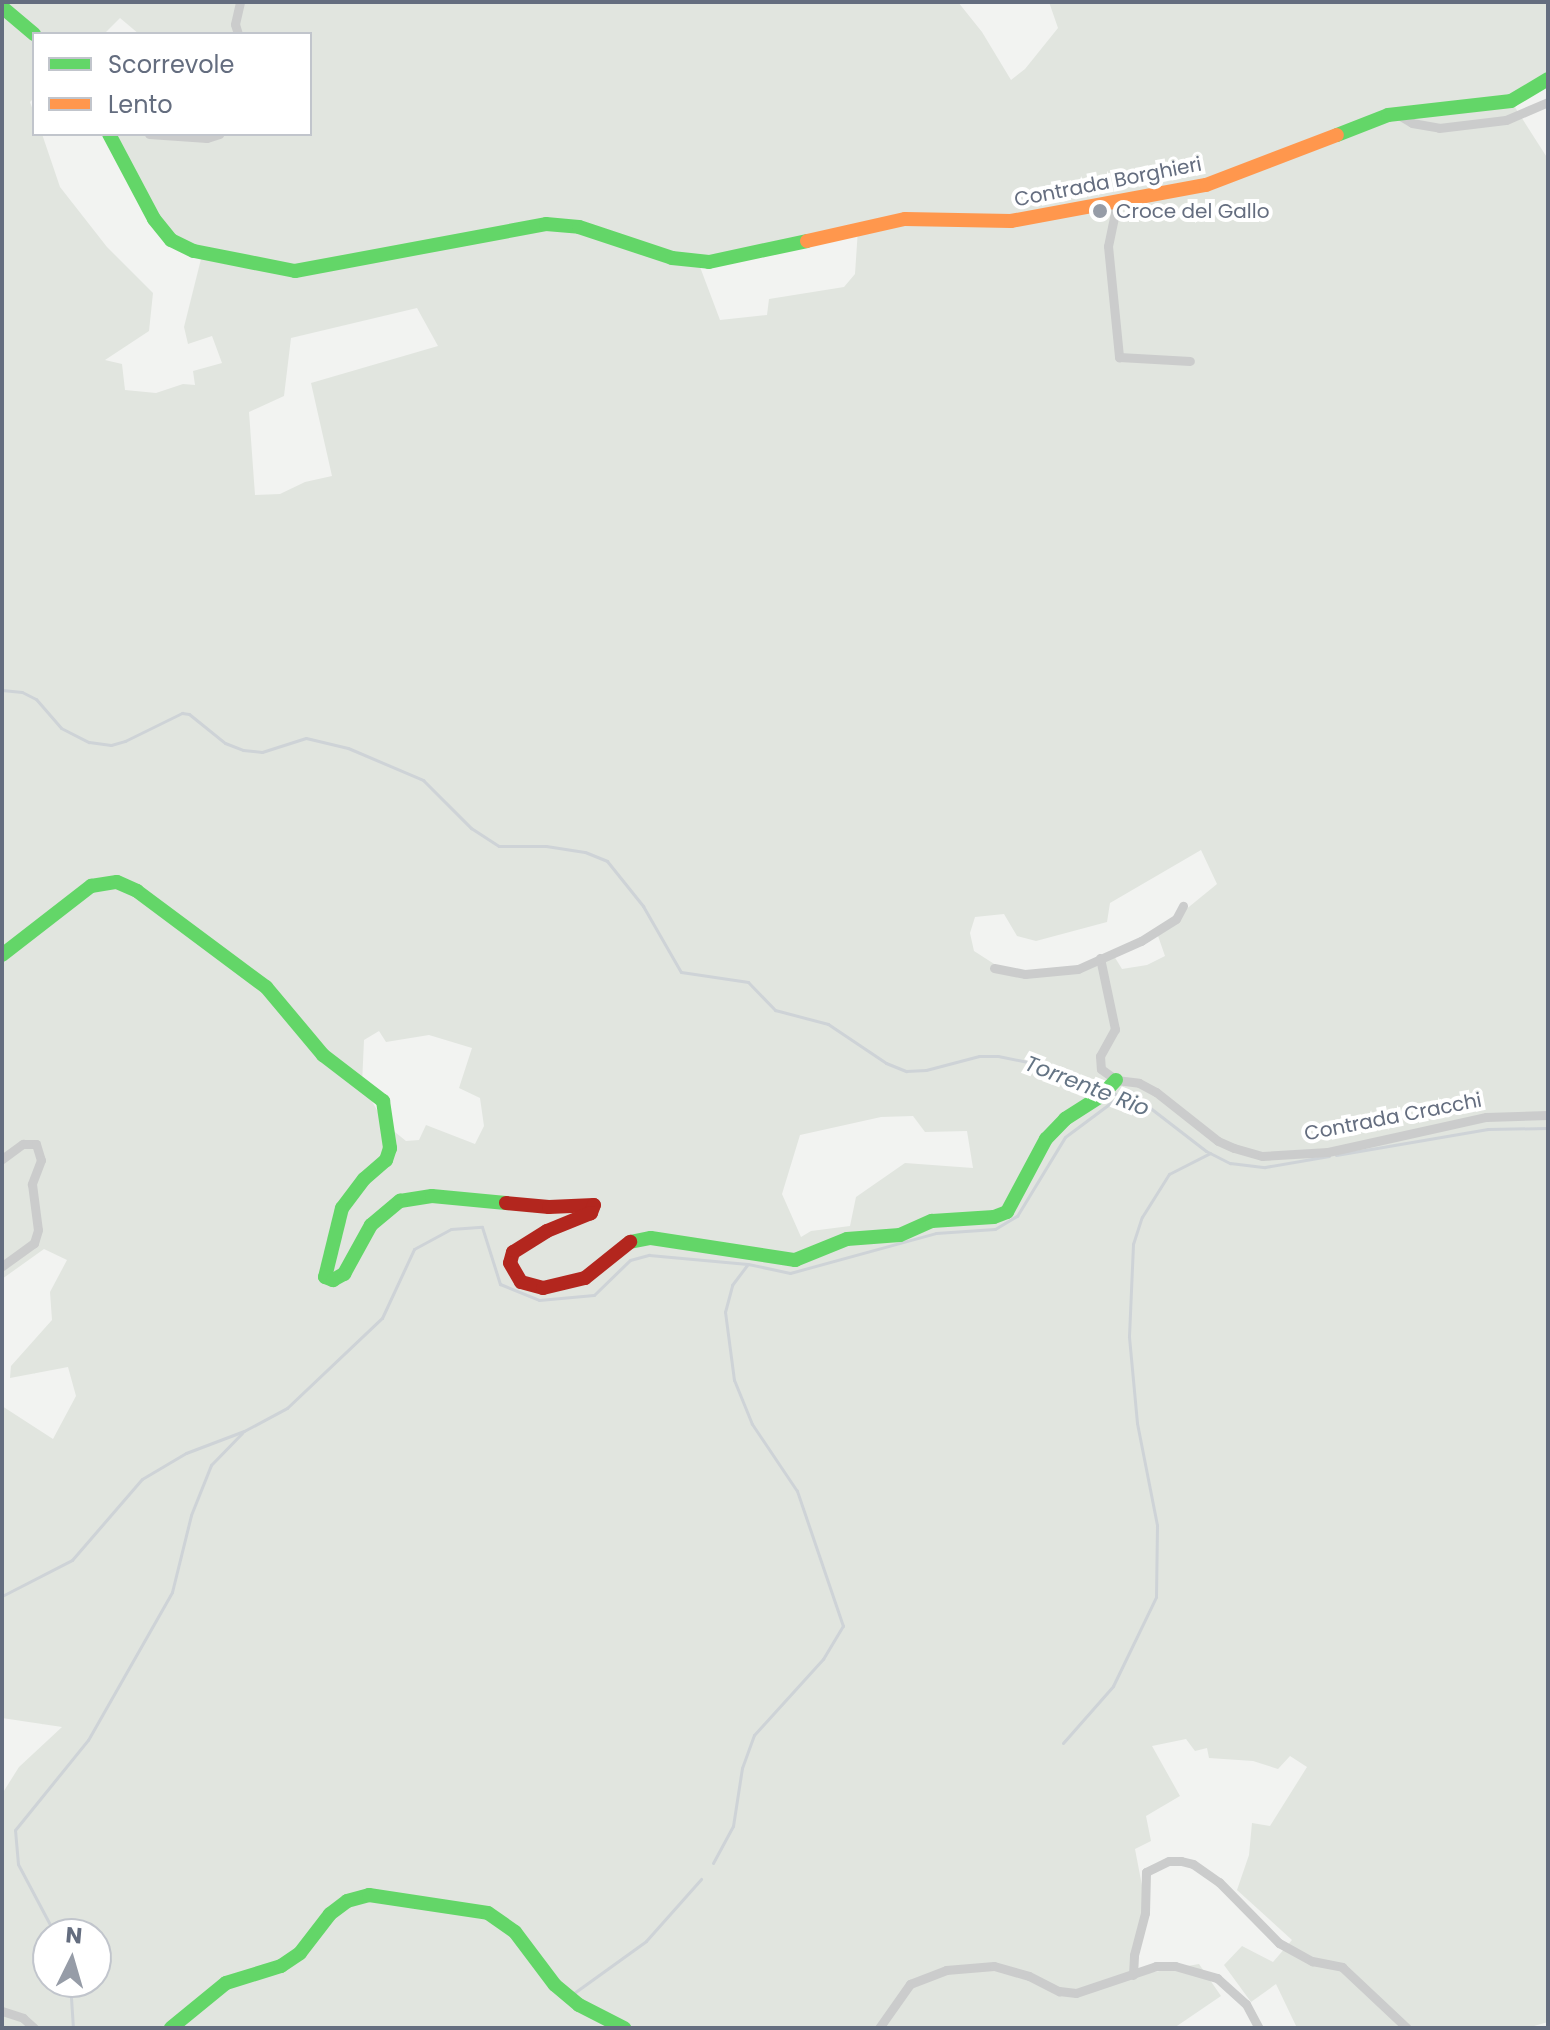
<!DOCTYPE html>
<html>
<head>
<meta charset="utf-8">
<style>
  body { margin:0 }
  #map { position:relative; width:1550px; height:2030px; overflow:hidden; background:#f2f3f1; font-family:Poppins,sans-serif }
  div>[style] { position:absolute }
  .green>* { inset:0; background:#e1e5df }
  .stream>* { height:3px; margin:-1.5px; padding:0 1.5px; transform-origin:1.5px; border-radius:1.5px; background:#ced3d7 }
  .street>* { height:9px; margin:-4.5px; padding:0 4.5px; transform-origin:4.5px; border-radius:4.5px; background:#cbcccc }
  .fast>* { height:14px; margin:-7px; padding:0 7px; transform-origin:7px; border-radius:7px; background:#63d668 }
  .slow>* { height:14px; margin:-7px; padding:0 7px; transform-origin:7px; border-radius:7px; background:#ff974d }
  .jam>* { height:14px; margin:-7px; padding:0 7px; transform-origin:7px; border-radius:7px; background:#b3261e }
  .dots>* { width:22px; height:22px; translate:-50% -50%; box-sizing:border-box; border:4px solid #fff; border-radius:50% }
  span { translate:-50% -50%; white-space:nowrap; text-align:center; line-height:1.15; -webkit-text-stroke:8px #fff; paint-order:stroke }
  .street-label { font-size:20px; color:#646d7f }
  .poi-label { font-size:20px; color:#646d7f }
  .left { translate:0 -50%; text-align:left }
  .water-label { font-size:22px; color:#647484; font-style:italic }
  .frame { position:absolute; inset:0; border:4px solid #646d7f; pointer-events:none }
  .legend { position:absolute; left:32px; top:32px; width:280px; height:104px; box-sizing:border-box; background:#fff; border:2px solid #c1c5cc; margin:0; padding:10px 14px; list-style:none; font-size:24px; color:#646d7f }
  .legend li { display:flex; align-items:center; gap:16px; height:40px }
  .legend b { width:40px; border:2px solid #c1c5cc }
  .north { position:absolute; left:32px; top:1918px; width:80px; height:80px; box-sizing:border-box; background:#fff; border:2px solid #c1c5cc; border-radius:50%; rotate:5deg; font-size:22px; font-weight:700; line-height:32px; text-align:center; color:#646d7f }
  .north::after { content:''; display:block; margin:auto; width:28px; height:36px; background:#969ca7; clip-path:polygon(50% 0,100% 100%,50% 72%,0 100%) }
</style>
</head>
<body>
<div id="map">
  <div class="green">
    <div style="clip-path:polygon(evenodd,2px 2px,958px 2px,982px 32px,1011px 80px,1025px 69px,1058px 28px,1049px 2px,1548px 2px,1548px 71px,1509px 98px,1548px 159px,1548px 2022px,1527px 2028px,1297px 2028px,1276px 1984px,1251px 2002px,1224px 1965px,1242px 1946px,1273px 1962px,1292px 1940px,1237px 1890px,1249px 1855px,1252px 1823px,1270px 1826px,1307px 1767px,1290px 1756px,1278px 1769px,1253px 1761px,1209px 1758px,1207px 1748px,1195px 1751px,1186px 1739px,1152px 1746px,1180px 1796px,1146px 1816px,1151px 1841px,1135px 1849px,1148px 1917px,1132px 1956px,1137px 1975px,1199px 1964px,1221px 1996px,1174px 2028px,2px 2028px,2px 1794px,19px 1767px,62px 1727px,2px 1718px,2px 1406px,53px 1439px,76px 1396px,68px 1367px,10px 1378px,11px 1366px,52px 1320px,50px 1292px,67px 1260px,44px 1249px,2px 1279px,2px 2px,120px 18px,139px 34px,310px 34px,310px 134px,112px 134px,159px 226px,203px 251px,184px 327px,188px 344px,212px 336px,222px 363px,193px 371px,195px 385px,183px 384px,156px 393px,125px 390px,122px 364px,105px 360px,149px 331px,153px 293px,107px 247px,60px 187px,42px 134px,34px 134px,34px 113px,30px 102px,34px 98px,34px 34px,104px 34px,120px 18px,2px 2px,858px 229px,855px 274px,844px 287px,769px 299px,767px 315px,720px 320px,697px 259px,858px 229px,2px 2px,417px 308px,438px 346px,311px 383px,332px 476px,305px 482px,280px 494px,255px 495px,249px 412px,284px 396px,291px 338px,417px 308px,2px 2px,1201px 850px,1217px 884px,1157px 933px,1165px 956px,1147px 965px,1122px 969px,1114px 956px,1071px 968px,1034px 973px,1002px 969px,974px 951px,970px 933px,975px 917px,1004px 914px,1017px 936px,1036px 941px,1107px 922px,1110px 903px,1201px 850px,2px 2px,379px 1031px,386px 1042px,429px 1035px,472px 1048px,459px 1088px,480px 1098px,484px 1126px,475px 1144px,426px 1125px,419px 1140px,406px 1141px,385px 1124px,362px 1084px,364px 1040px,379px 1031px,2px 2px,913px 1116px,925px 1132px,967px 1131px,973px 1168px,905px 1163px,856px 1197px,850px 1226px,811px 1231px,801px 1237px,782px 1194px,800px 1135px,881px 1117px,913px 1116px,2px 2px,48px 1934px,96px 1934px,96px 1982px,48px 1982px,48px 1934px)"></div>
  </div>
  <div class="stream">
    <div style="left:2px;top:690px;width:20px;rotate:6deg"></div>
    <div style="left:22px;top:692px;width:16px;rotate:27deg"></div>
    <div style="left:36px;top:699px;width:38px;rotate:49deg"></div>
    <div style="left:61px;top:728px;width:31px;rotate:27deg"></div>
    <div style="left:89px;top:742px;width:22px;rotate:8deg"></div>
    <div style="left:111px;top:745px;width:15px;rotate:-16deg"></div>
    <div style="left:125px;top:741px;width:64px;rotate:-26.2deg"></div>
    <div style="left:182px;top:713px;width:7px;rotate:8deg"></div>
    <div style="left:189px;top:714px;width:46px;rotate:38.9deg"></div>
    <div style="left:225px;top:743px;width:19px;rotate:21deg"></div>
    <div style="left:243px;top:750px;width:19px;rotate:6deg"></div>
    <div style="left:262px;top:752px;width:46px;rotate:-17.7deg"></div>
    <div style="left:306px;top:738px;width:43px;rotate:13.4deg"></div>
    <div style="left:348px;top:748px;width:82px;rotate:23.1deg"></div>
    <div style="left:423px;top:780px;width:68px;rotate:45deg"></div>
    <div style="left:471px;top:828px;width:33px;rotate:33deg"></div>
    <div style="left:499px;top:846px;width:47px"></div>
    <div style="left:546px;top:846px;width:39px;rotate:9deg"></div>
    <div style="left:585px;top:852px;width:24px;rotate:22deg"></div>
    <div style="left:607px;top:861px;width:58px;rotate:51.3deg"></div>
    <div style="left:643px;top:906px;width:76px;rotate:60.1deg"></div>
    <div style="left:681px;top:972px;width:68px;rotate:8.5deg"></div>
    <div style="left:748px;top:982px;width:39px;rotate:46deg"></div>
    <div style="left:775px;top:1010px;width:55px;rotate:14.8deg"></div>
    <div style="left:828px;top:1024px;width:70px;rotate:33.9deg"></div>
    <div style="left:886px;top:1063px;width:22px;rotate:22deg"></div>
    <div style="left:906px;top:1071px;width:20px;rotate:-3deg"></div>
    <div style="left:926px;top:1070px;width:55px;rotate:-14.8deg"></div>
    <div style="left:979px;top:1056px;width:19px"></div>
    <div style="left:998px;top:1056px;width:50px;rotate:11.5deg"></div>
    <div style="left:1047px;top:1066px;width:57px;rotate:23.9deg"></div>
    <div style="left:1110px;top:1092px;width:42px;rotate:21deg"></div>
    <div style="left:1149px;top:1107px;width:72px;rotate:37.7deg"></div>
    <div style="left:1206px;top:1151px;width:27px;rotate:27deg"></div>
    <div style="left:1230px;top:1163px;width:35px;rotate:7deg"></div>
    <div style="left:1265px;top:1167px;width:65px;rotate:-9.8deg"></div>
    <div style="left:1336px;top:1155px;width:154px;rotate:-9.7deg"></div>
    <div style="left:1488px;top:1129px;width:60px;rotate:-1deg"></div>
    <div style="left:2px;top:1596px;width:79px;rotate:-27.2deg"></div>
    <div style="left:72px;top:1560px;width:107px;rotate:-49.2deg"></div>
    <div style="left:142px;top:1479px;width:51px;rotate:-30.6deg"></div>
    <div style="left:186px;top:1453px;width:62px;rotate:-20.8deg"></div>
    <div style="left:244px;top:1431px;width:49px;rotate:-28.1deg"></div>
    <div style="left:287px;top:1408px;width:131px;rotate:-43.5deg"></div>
    <div style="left:382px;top:1318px;width:76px;rotate:-65.1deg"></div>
    <div style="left:414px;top:1249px;width:42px;rotate:-28.4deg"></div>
    <div style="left:451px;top:1229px;width:31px;rotate:-4deg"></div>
    <div style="left:482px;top:1227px;width:60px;rotate:72.5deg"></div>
    <div style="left:500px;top:1284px;width:42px;rotate:22.3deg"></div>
    <div style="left:539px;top:1300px;width:55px;rotate:-5.2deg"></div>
    <div style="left:594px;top:1295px;width:50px;rotate:-44.2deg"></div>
    <div style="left:630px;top:1260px;width:20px;rotate:-15deg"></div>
    <div style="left:649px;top:1255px;width:99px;rotate:5.2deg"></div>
    <div style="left:748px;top:1264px;width:43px;rotate:12.1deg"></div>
    <div style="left:790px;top:1273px;width:151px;rotate:-15.3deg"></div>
    <div style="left:936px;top:1233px;width:59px;rotate:-3.9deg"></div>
    <div style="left:995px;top:1229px;width:26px;rotate:-31deg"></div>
    <div style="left:1017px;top:1216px;width:92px;rotate:-58.7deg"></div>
    <div style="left:1065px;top:1137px;width:69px;rotate:-36.7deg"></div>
    <div style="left:1063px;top:1743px;width:76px;rotate:-48.7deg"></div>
    <div style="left:1113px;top:1686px;width:99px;rotate:-64.2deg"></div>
    <div style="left:1156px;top:1597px;width:72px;rotate:-89.2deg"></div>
    <div style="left:1157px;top:1525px;width:104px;rotate:-101.1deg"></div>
    <div style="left:1137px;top:1423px;width:87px;rotate:-95.3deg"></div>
    <div style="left:1129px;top:1336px;width:92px;rotate:-87.5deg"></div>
    <div style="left:1133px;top:1244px;width:28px;rotate:-72deg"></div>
    <div style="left:1142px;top:1217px;width:51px;rotate:-57.9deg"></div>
    <div style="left:1169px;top:1174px;width:46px;rotate:-27.1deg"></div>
    <div style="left:713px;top:1863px;width:42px;rotate:-61.6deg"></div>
    <div style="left:733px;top:1826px;width:59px;rotate:-81.2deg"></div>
    <div style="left:742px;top:1768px;width:35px;rotate:-70deg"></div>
    <div style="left:754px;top:1735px;width:103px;rotate:-47.8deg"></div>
    <div style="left:823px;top:1659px;width:39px;rotate:-59deg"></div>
    <div style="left:843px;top:1626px;width:143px;rotate:-108.8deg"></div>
    <div style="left:797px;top:1491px;width:81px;rotate:-123.9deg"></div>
    <div style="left:752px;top:1424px;width:48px;rotate:-112.2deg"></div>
    <div style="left:734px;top:1380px;width:69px;rotate:-97.5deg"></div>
    <div style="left:725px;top:1312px;width:28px;rotate:-75deg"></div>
    <div style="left:732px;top:1285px;width:26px;rotate:-53deg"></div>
    <div style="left:55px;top:1934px;width:79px;rotate:-117.9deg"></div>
    <div style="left:18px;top:1864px;width:34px;rotate:-95deg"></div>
    <div style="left:15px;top:1830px;width:116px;rotate:-51deg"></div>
    <div style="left:88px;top:1740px;width:170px;rotate:-60.4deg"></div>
    <div style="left:172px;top:1592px;width:79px;rotate:-76.1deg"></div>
    <div style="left:191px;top:1515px;width:54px;rotate:-68.2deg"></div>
    <div style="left:211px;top:1465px;width:45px;rotate:-45.9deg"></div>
    <div style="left:70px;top:1982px;width:46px;rotate:86.3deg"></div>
    <div style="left:574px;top:1993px;width:89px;rotate:-35.8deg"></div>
    <div style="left:646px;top:1941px;width:83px;rotate:-48.4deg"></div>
  </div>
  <div class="street">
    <div style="left:238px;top:34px;width:10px;rotate:-107deg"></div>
    <div style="left:235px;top:24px;width:23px;rotate:-77deg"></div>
    <div style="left:1397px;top:114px;width:17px;rotate:31deg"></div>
    <div style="left:1412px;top:123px;width:27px;rotate:10deg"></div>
    <div style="left:1439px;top:128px;width:67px;rotate:-6.8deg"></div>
    <div style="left:1506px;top:120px;width:46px;rotate:-23.2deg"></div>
    <div style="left:149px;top:134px;width:58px;rotate:3.9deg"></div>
    <div style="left:207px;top:138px;width:13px;rotate:-18deg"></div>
    <div style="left:1117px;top:203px;width:44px;rotate:101.8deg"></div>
    <div style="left:1108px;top:246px;width:112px;rotate:84.3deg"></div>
    <div style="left:1119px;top:357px;width:71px;rotate:3.2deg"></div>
    <div style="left:1100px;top:958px;width:73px;rotate:78.1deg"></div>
    <div style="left:1115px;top:1029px;width:31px;rotate:119deg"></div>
    <div style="left:1100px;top:1056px;width:13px;rotate:86deg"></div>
    <div style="left:1101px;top:1069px;width:19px;rotate:36deg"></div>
    <div style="left:1116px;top:1080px;width:23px;rotate:7deg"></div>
    <div style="left:1139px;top:1083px;width:19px;rotate:28deg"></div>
    <div style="left:1156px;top:1092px;width:79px;rotate:38.3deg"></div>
    <div style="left:1218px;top:1141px;width:17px;rotate:24deg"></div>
    <div style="left:1234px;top:1148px;width:29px;rotate:16deg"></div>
    <div style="left:1262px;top:1156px;width:66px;rotate:-3.5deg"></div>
    <div style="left:1328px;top:1152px;width:162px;rotate:-12.5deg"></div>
    <div style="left:1486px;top:1117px;width:62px;rotate:-1.8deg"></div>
    <div style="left:994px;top:968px;width:32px;rotate:11deg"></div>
    <div style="left:1025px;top:974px;width:53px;rotate:-5.4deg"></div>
    <div style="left:1078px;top:969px;width:69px;rotate:-24deg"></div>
    <div style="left:1141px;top:941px;width:41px;rotate:-32.2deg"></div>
    <div style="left:1176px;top:919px;width:15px;rotate:-62deg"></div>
    <div style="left:2px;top:1159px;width:26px;rotate:-36deg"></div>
    <div style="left:23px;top:1144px;width:13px"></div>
    <div style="left:36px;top:1144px;width:17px;rotate:73deg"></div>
    <div style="left:41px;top:1160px;width:26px;rotate:111deg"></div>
    <div style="left:32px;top:1184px;width:46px;rotate:82.6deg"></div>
    <div style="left:38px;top:1230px;width:14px;rotate:107deg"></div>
    <div style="left:34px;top:1243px;width:39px;rotate:144deg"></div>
    <div style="left:1133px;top:1975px;width:20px;rotate:-87deg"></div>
    <div style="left:1134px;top:1955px;width:43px;rotate:-75.3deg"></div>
    <div style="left:1145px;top:1913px;width:41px;rotate:-88.6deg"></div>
    <div style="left:1146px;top:1872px;width:25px;rotate:-26deg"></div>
    <div style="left:1169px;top:1861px;width:12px"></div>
    <div style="left:1181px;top:1861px;width:12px;rotate:14deg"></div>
    <div style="left:1193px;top:1864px;width:32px;rotate:35deg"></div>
    <div style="left:1219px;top:1882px;width:86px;rotate:45.5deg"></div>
    <div style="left:1279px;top:1943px;width:38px;rotate:29deg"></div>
    <div style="left:1312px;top:1961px;width:31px;rotate:11deg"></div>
    <div style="left:1342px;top:1967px;width:89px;rotate:43.2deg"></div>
    <div style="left:2px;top:2011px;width:22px;rotate:18deg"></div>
    <div style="left:23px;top:2018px;width:15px;rotate:42deg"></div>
    <div style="left:879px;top:2028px;width:54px;rotate:-54.8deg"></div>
    <div style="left:910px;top:1984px;width:39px;rotate:-21deg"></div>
    <div style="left:946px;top:1970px;width:48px;rotate:-4.8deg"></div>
    <div style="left:994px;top:1966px;width:36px;rotate:16deg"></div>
    <div style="left:1029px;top:1976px;width:34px;rotate:27deg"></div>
    <div style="left:1059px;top:1991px;width:17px;rotate:7deg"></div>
    <div style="left:1076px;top:1993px;width:84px;rotate:-18.6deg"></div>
    <div style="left:1156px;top:1966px;width:19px"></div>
    <div style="left:1175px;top:1966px;width:44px;rotate:15.9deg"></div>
    <div style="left:1217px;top:1978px;width:39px;rotate:42deg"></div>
    <div style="left:1246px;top:2004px;width:27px;rotate:62deg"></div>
  </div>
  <div class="fast">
    <div style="left:2px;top:7px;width:42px;rotate:40.2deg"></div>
    <div style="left:109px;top:134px;width:96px;rotate:62.1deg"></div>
    <div style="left:154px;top:219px;width:27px;rotate:51deg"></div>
    <div style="left:171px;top:240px;width:25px;rotate:26deg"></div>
    <div style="left:194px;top:251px;width:103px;rotate:11.2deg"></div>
    <div style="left:295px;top:271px;width:255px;rotate:-10.6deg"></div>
    <div style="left:546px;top:224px;width:33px;rotate:5deg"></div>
    <div style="left:579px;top:227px;width:98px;rotate:18.4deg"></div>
    <div style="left:672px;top:258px;width:37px;rotate:6deg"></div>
    <div style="left:709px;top:262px;width:100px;rotate:-12.1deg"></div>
    <div style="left:1337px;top:135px;width:55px;rotate:-21.4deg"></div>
    <div style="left:1388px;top:115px;width:124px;rotate:-6.5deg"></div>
    <div style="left:1511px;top:101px;width:43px;rotate:-30.7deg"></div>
    <div style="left:2px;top:955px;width:113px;rotate:-37.8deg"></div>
    <div style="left:91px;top:886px;width:26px;rotate:-9deg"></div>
    <div style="left:117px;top:882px;width:22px;rotate:24deg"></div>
    <div style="left:137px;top:891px;width:161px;rotate:36.7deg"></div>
    <div style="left:266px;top:987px;width:89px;rotate:50deg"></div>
    <div style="left:323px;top:1055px;width:76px;rotate:37.5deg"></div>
    <div style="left:383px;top:1101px;width:48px;rotate:81.5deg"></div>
    <div style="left:390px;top:1148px;width:13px;rotate:108deg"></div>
    <div style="left:386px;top:1160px;width:29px;rotate:139deg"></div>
    <div style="left:364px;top:1179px;width:36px;rotate:127deg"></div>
    <div style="left:342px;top:1208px;width:71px;rotate:103.8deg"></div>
    <div style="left:325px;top:1277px;width:9px;rotate:21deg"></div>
    <div style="left:333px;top:1280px;width:13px;rotate:-29deg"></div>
    <div style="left:344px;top:1274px;width:56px;rotate:-61.1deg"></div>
    <div style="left:371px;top:1225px;width:38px;rotate:-40deg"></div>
    <div style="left:400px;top:1201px;width:32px;rotate:-9deg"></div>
    <div style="left:432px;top:1196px;width:74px;rotate:5.4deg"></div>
    <div style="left:630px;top:1242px;width:21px;rotate:-11deg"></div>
    <div style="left:651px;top:1238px;width:146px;rotate:8.7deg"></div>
    <div style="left:795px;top:1260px;width:56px;rotate:-22deg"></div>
    <div style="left:847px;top:1239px;width:53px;rotate:-4.3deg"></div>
    <div style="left:900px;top:1235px;width:35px;rotate:-24deg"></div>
    <div style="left:932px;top:1221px;width:62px;rotate:-3.7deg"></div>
    <div style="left:994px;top:1217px;width:14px;rotate:-21deg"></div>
    <div style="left:1007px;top:1212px;width:83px;rotate:-61.9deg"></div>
    <div style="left:1046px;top:1139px;width:28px;rotate:-46deg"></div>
    <div style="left:1065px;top:1119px;width:43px;rotate:-32.6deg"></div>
    <div style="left:1101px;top:1096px;width:22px;rotate:-47deg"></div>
    <div style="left:171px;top:2028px;width:71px;rotate:-39.3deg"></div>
    <div style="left:226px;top:1983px;width:58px;rotate:-17.2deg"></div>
    <div style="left:281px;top:1966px;width:23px;rotate:-34deg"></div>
    <div style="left:300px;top:1953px;width:49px;rotate:-52.4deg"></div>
    <div style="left:330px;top:1914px;width:21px;rotate:-37deg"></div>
    <div style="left:347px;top:1901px;width:23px;rotate:-15deg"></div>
    <div style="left:369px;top:1895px;width:120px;rotate:8.6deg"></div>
    <div style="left:488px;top:1913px;width:33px;rotate:35deg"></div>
    <div style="left:515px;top:1932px;width:66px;rotate:53deg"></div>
    <div style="left:555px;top:1985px;width:31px;rotate:40deg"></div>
    <div style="left:579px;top:2005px;width:51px;rotate:27.1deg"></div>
  </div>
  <div class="slow">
    <div style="left:807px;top:241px;width:100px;rotate:-12.7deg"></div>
    <div style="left:905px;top:219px;width:106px;rotate:1.1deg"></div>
    <div style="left:1011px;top:221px;width:198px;rotate:-10.5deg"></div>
    <div style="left:1206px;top:185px;width:140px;rotate:-20.9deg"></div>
  </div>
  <div class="jam">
    <div style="left:506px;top:1203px;width:43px;rotate:5.3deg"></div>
    <div style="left:549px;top:1207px;width:45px;rotate:-2.5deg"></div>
    <div style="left:594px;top:1205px;width:9px;rotate:111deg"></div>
    <div style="left:591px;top:1213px;width:48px;rotate:157.8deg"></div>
    <div style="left:547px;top:1231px;width:40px;rotate:148deg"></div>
    <div style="left:513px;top:1252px;width:11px;rotate:105deg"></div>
    <div style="left:510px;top:1263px;width:22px;rotate:60deg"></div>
    <div style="left:521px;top:1282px;width:23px;rotate:15deg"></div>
    <div style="left:543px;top:1288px;width:43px;rotate:-13.4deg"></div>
    <div style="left:585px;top:1278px;width:58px;rotate:-38.7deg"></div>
  </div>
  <div class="dots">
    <div style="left:1100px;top:211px;background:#969ca7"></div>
  </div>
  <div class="street-label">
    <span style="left:1108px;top:182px;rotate:-11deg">Contrada Borghieri</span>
    <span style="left:1393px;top:1117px;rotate:-11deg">Contrada Cracchi</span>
  </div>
  <div class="poi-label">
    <span class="left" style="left:1116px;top:211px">Croce del Gallo</span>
  </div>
  <div class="water-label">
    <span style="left:1087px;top:1086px;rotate:21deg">Torrente Rio</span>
  </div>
  <div class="frame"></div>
  <ul class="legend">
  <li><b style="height:10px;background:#63d668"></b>Scorrevole</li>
  <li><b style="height:10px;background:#ff974d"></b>Lento</li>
  </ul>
  <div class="north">N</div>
</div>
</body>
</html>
